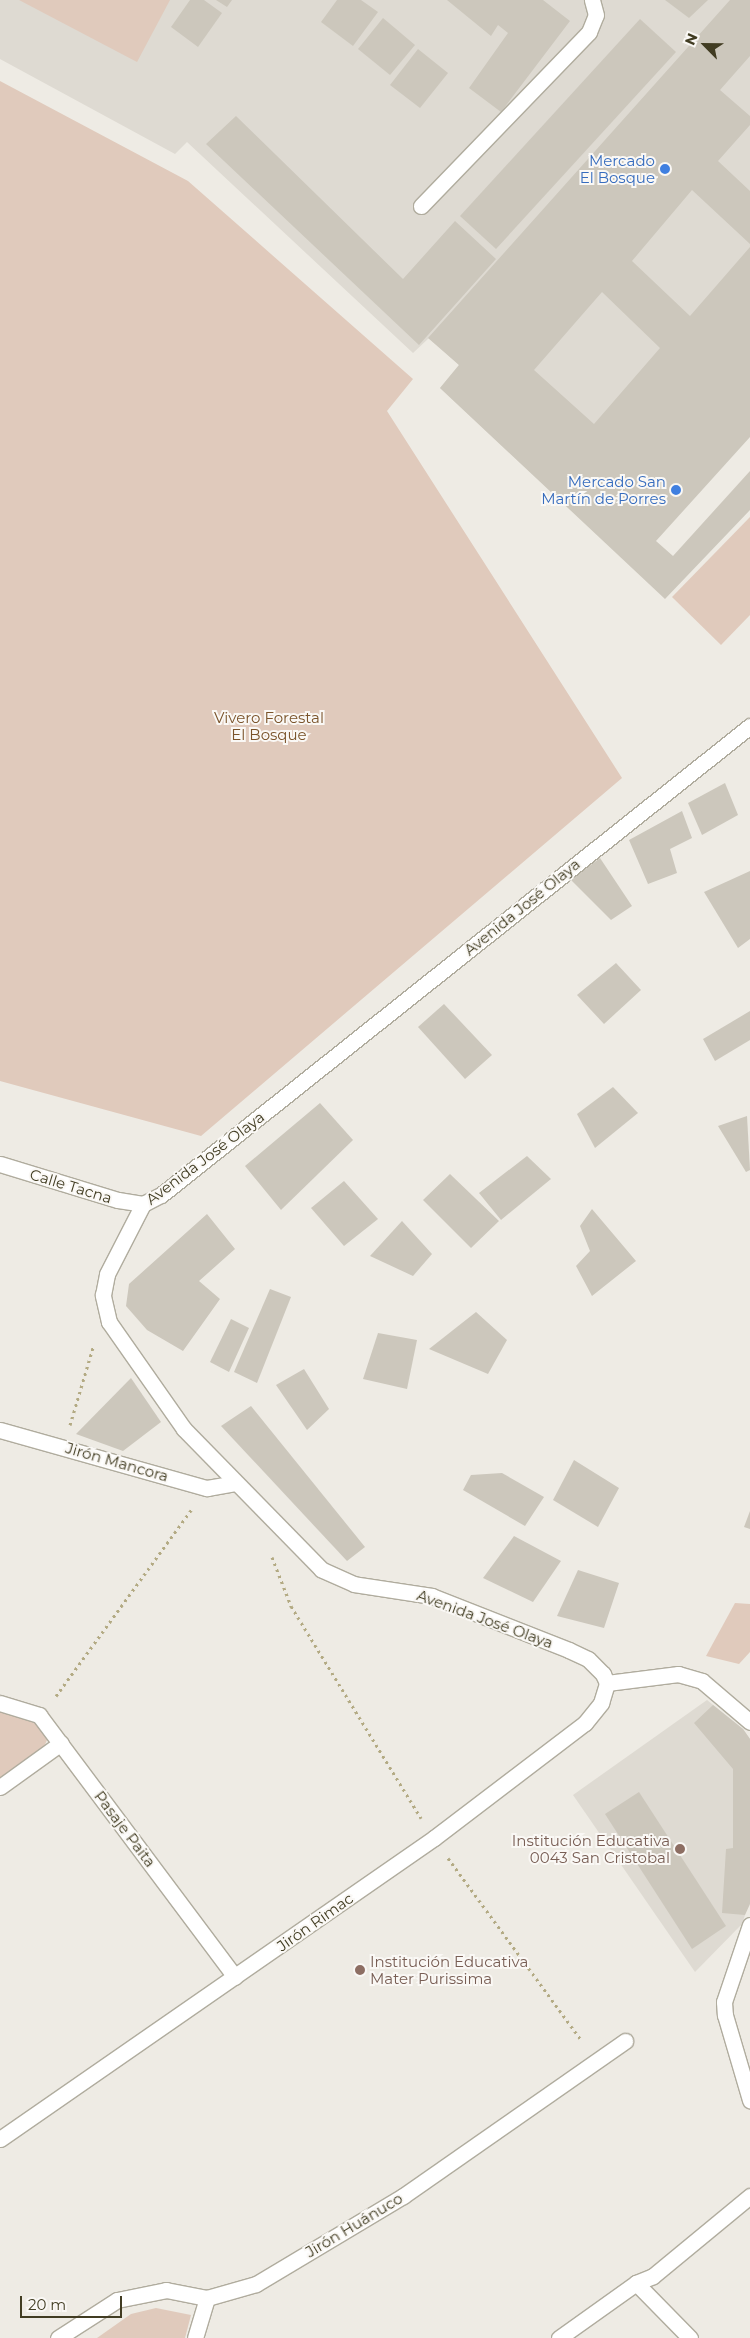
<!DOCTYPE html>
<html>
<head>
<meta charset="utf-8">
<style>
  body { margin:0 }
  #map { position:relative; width:750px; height:2338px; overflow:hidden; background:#eeebe4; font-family:Montserrat,sans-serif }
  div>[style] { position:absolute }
  .built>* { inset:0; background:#dedad2 }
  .green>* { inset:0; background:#e0cabc }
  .building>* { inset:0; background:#ccc7bc }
  .path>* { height:3px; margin-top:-1.5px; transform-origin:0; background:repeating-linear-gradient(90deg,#b3aa83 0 2.5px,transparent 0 6.5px) }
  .roads { filter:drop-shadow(1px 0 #b0ac9e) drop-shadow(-1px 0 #b0ac9e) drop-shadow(0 1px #b0ac9e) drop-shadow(0 -1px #b0ac9e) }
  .lane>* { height:15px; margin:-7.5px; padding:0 7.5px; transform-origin:7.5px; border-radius:7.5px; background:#fff }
  .street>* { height:15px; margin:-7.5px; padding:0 7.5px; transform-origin:7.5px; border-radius:7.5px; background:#fff }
  .dots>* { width:14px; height:14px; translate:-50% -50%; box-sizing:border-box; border:2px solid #faf8f5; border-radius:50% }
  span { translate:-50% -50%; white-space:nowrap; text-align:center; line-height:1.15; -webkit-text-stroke:4px #faf8f5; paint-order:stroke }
  .shop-label { font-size:15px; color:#366cbe }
  .right { translate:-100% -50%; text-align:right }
  .park-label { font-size:15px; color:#7a532a }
  .street-label { font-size:15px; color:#413c22 }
  .education-label { font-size:15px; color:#785e54 }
  .left { translate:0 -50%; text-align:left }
  .north { position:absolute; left:680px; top:20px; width:50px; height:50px; -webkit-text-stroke:4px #faf8f5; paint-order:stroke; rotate:293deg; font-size:14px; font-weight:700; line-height:20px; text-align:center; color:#413c22 }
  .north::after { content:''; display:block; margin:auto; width:18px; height:22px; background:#413c22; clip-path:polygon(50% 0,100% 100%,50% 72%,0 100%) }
  .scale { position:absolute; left:20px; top:2296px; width:102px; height:22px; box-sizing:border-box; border:2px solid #413c22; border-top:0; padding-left:6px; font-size:15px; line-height:18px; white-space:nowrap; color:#413c22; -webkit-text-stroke:4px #faf8f5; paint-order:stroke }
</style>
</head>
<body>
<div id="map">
  <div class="built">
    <div style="clip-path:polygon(0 0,750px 0,750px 379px,604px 541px,440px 388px,459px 365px,429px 338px,413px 353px,187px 142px,175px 154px,0 59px)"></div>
    <div style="clip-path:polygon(707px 1700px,743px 1729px,750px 1739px,745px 1915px,742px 1924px,695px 1972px,573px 1795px)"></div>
  </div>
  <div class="green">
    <div style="clip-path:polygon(19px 0,170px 0,137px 62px)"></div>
    <div style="clip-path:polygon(0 81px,188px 181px,413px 379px,387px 411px,622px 778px,201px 1136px,0 1081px)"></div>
    <div style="clip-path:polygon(750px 517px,750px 615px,721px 645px,672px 597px)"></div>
    <div style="clip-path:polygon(735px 1603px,750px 1604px,750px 1652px,739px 1664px,706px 1656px)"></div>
    <div style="clip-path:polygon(0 1709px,41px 1726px,47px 1740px,43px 1749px,0 1778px)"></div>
    <div style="clip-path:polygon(156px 2308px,191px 2315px,185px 2338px,97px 2338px,131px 2314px)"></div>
  </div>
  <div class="building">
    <div style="clip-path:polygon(190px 0,204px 0,222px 13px,198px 47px,171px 27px)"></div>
    <div style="clip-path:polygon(216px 0,232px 0,227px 7px)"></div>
    <div style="clip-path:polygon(337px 0,361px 0,378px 12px,353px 46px,321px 22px)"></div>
    <div style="clip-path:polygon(447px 0,543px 0,570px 21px,501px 112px,469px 88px,508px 33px,498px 25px,491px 36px)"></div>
    <div style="clip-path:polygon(665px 0,708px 0,689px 18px)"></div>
    <div style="clip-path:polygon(evenodd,730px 0,750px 0,750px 56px,720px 90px,750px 116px,750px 125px,718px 161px,750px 191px,750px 244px,692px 190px,632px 261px,690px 316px,750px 247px,750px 437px,656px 541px,673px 556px,750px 471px,750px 510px,665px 599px,440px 388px,459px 365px,428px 338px,730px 0,602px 292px,660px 348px,594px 424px,534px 370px,602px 292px)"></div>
    <div style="clip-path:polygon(383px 18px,415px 45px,390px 75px,358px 49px)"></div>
    <div style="clip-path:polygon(640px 19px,676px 52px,496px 249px,460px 216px)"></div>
    <div style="clip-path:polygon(418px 49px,448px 73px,420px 108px,390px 85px)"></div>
    <div style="clip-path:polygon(236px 116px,403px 279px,455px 221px,496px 259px,419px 345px,206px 144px)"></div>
    <div style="clip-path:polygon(725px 783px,738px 815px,702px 835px,688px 803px)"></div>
    <div style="clip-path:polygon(682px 811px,692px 838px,670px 849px,677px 873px,648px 884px,629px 840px)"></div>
    <div style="clip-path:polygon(600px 858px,632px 906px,611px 920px,571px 880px)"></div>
    <div style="clip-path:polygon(750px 871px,750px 939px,738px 948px,704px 892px)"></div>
    <div style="clip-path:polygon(616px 963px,641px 990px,604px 1024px,577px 995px)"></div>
    <div style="clip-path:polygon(444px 1004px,492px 1055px,465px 1079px,418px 1027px)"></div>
    <div style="clip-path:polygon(750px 1011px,750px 1040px,715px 1061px,703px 1039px)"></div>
    <div style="clip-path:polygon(613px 1087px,638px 1113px,595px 1148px,577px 1114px)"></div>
    <div style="clip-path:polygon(320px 1103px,353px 1140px,281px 1210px,245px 1166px)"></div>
    <div style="clip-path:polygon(747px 1116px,750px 1170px,746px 1172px,718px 1126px)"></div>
    <div style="clip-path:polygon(527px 1156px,551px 1179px,501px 1220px,479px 1193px)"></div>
    <div style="clip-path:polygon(450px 1174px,499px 1221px,471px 1248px,423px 1200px)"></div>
    <div style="clip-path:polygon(344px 1181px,378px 1219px,344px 1246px,311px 1208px)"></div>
    <div style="clip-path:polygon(592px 1209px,636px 1261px,592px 1296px,576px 1266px,590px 1251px,580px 1226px)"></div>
    <div style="clip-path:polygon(207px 1214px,235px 1249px,199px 1281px,220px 1299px,183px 1351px,147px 1330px,126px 1306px,129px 1284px)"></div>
    <div style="clip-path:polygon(402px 1221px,432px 1254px,413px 1276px,370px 1256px)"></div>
    <div style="clip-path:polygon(270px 1289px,291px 1297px,257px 1383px,234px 1372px)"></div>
    <div style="clip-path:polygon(476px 1312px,507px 1340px,488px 1374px,429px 1349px)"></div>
    <div style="clip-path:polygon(231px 1319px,249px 1328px,229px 1372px,210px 1362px)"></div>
    <div style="clip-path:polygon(378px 1333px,417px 1340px,407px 1389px,363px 1379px)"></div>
    <div style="clip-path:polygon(304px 1369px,329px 1409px,307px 1430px,276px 1385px)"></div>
    <div style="clip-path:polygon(131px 1378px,161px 1422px,123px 1451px,76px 1434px)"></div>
    <div style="clip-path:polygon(251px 1406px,365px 1547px,347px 1561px,221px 1426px)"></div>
    <div style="clip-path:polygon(574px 1460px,619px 1488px,598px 1527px,553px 1500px)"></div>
    <div style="clip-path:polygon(502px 1473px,544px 1497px,525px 1526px,463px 1490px,471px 1475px)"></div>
    <div style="clip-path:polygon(750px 1511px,750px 1529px,744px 1527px)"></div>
    <div style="clip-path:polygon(514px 1536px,561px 1561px,533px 1602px,483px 1578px)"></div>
    <div style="clip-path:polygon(578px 1570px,619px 1583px,604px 1628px,557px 1616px)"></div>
    <div style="clip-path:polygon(713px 1705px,743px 1729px,750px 1739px,750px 1904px,745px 1915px,722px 1913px,726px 1849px,733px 1848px,733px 1769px,694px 1723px)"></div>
    <div style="clip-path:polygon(639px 1792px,726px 1926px,692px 1949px,605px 1814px)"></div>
  </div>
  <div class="path">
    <div style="left:70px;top:1425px;width:84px;rotate:-73.5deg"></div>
    <div style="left:272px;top:1557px;width:53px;rotate:68.8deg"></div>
    <div style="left:291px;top:1606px;width:249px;rotate:58.5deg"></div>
    <div style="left:56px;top:1696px;width:231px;rotate:-54deg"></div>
    <div style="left:448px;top:1858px;width:227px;rotate:53.8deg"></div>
  </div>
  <div class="roads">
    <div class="lane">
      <div style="left:421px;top:206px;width:242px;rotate:-46deg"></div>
      <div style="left:589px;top:32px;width:18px;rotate:-68deg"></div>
      <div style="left:596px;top:15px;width:16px;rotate:-105deg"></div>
    </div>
    <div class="street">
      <div style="left:0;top:1164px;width:123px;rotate:17deg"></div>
      <div style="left:118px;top:1200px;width:25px;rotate:9deg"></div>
      <div style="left:0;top:1430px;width:215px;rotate:15.7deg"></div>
      <div style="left:207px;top:1488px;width:27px;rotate:-10deg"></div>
      <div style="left:607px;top:1683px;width:72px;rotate:-7.2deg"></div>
      <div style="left:678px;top:1674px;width:25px;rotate:16deg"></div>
      <div style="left:702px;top:1681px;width:63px;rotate:40.5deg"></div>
      <div style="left:0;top:1703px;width:41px;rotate:17.1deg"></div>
      <div style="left:39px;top:1715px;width:327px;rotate:53.2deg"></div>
      <div style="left:0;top:1787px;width:75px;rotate:-35.8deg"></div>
      <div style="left:750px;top:1925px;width:81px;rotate:108.7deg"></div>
      <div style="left:724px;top:2002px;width:13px;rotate:86deg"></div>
      <div style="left:725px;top:2015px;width:89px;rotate:73.6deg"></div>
      <div style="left:0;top:2139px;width:528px;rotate:-34.74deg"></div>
      <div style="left:434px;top:1838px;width:190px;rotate:-37.3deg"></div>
      <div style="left:585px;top:1723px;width:26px;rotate:-51deg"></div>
      <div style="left:601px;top:1703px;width:21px;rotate:-73deg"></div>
      <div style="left:607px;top:1683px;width:10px;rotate:-114deg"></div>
      <div style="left:603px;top:1674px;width:21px;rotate:-135deg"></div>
      <div style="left:588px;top:1659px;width:21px;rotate:-155deg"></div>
      <div style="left:569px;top:1650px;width:147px;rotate:-158.5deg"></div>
      <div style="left:432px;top:1596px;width:79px;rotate:-171.3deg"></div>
      <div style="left:354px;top:1584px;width:36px;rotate:-156deg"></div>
      <div style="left:321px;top:1569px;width:196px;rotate:-134.4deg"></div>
      <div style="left:184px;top:1429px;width:131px;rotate:-125deg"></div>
      <div style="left:109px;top:1322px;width:28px;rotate:-103deg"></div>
      <div style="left:103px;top:1295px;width:21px;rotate:-79deg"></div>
      <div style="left:107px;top:1274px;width:79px;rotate:-62.8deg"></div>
      <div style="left:143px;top:1204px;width:20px;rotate:-27deg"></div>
      <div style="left:161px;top:1195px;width:753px;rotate:-38.53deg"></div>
      <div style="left:636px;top:2283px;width:77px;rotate:45.5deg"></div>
      <div style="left:58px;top:2338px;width:70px;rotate:-32.8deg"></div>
      <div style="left:117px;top:2300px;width:50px;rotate:-11.5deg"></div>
      <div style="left:166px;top:2290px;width:42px;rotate:11deg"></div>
      <div style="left:207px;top:2298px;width:51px;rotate:-15.9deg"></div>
      <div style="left:256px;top:2284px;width:171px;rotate:-30.9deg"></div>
      <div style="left:403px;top:2196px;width:271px;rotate:-34.9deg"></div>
      <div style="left:195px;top:2338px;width:42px;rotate:-73.3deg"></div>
      <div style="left:559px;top:2338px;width:95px;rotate:-35.5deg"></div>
      <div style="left:636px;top:2283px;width:18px;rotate:-22deg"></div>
      <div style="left:653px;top:2276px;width:126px;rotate:-39.5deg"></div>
    </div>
  </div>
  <div class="dots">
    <div style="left:665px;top:169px;background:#3f7fe0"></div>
    <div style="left:676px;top:490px;background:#3f7fe0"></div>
    <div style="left:680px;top:1849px;background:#8d6e63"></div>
    <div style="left:360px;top:1970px;background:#8d6e63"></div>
  </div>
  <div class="shop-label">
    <span class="right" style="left:655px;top:169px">Mercado<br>El Bosque</span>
    <span class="right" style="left:666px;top:490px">Mercado San<br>Martín de Porres</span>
  </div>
  <div class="park-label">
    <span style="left:269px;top:726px">Vivero Forestal<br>El Bosque</span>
  </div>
  <div class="street-label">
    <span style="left:522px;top:907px;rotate:-39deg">Avenida José Olaya</span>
    <span style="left:205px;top:1158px;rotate:-37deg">Avenida José Olaya</span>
    <span style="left:71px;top:1186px;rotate:17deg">Calle Tacna</span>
    <span style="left:117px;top:1462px;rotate:16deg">Jirón Mancora</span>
    <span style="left:485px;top:1619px;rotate:20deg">Avenida José Olaya</span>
    <span style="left:125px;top:1829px;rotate:53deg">Pasaje Paita</span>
    <span style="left:315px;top:1922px;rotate:-35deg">Jirón Rimac</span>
    <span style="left:354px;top:2225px;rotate:-31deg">Jirón Huánuco</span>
  </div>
  <div class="education-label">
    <span class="right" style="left:670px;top:1849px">Institución Educativa<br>0043 San Cristobal</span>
    <span class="left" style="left:370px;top:1970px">Institución Educativa<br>Mater Purissima</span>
  </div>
  <div class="north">N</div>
  <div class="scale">20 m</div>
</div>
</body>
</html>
